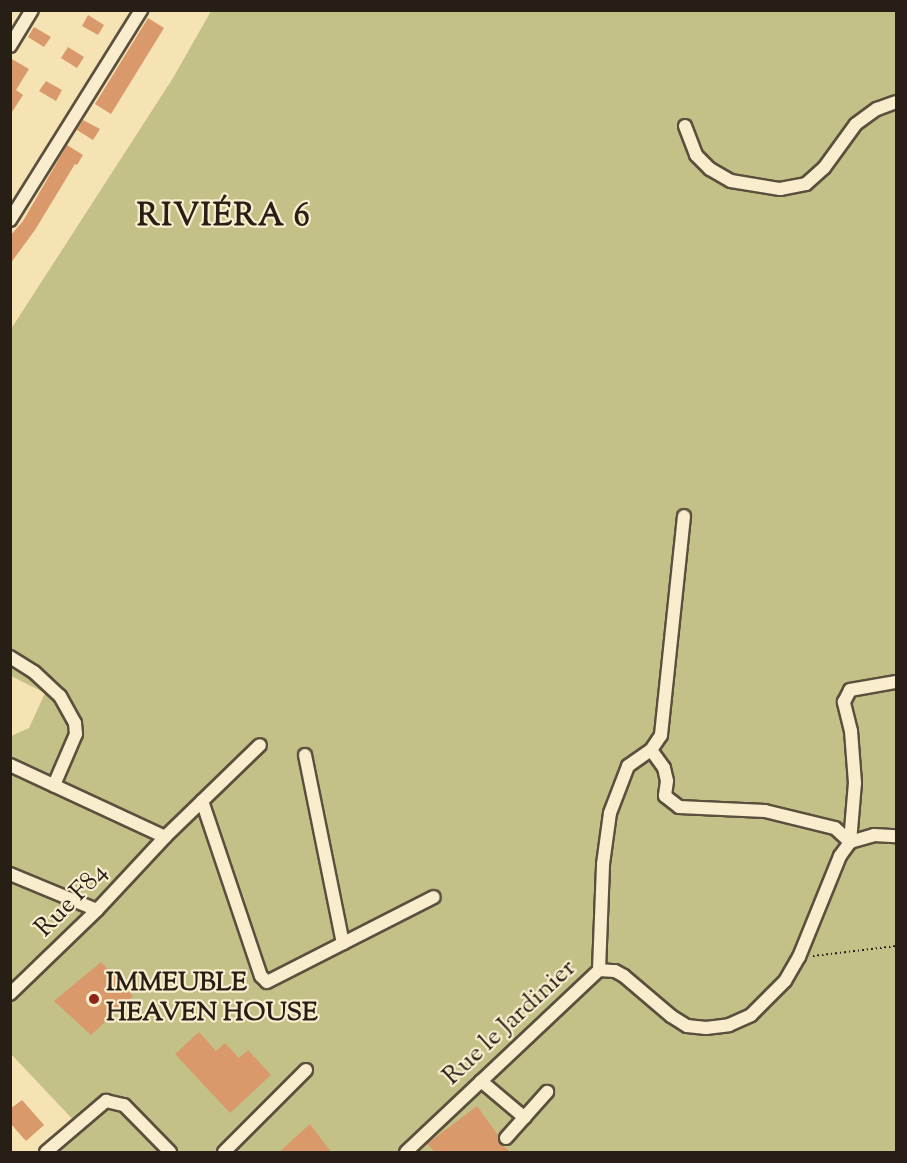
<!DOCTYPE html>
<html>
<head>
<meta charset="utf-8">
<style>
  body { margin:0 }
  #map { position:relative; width:907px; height:1163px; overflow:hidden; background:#f6e3b4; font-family:"Sorts Mill Goudy",serif }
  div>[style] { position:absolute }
  .green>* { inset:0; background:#c3c188 }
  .building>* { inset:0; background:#d9996a }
  .path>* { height:2px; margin-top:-1px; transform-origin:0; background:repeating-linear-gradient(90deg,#271e15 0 1.5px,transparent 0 4.5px) }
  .roads { filter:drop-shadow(2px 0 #5b4f3d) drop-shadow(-2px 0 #5b4f3d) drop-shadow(0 2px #5b4f3d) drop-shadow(0 -2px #5b4f3d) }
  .minor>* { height:12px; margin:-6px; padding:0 6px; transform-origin:6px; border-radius:6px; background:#f9edce }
  .dots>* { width:16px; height:16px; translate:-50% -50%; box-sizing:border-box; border:3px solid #f9edce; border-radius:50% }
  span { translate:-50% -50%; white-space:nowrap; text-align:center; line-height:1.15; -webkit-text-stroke:4.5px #f9edce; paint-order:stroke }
  .street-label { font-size:26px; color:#271e15 }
  .poi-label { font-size:26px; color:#271e15; font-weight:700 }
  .left { translate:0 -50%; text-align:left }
  .district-label { font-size:32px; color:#271e15; font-weight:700; letter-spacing:1.5px }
  .frame { position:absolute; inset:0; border:12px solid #271e15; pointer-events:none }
</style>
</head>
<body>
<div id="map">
  <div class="green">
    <div style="clip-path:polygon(211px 11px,896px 11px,896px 1152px,51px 1152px,79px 1126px,11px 1054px,11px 736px,29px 728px,45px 693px,11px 676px,11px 329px,173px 78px)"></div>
  </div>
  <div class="building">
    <div style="clip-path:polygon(88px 15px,104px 25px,98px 35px,82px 26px)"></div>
    <div style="clip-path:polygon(148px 18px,164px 28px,111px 114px,95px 104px)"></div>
    <div style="clip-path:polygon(34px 27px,51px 37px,44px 47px,28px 37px)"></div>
    <div style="clip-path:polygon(68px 47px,84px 57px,77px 68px,61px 58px)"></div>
    <div style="clip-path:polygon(10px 58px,29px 69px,16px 90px,23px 95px,10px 115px)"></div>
    <div style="clip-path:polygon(46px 81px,62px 90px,56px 101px,39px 91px)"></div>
    <div style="clip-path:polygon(83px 120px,100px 129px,93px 140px,77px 130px)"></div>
    <div style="clip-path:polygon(67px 145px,83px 155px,77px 165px,75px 164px,35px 230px,10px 264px,10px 236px,23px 221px)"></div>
    <div style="clip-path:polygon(101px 962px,133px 996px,91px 1035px,54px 1001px)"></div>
    <div style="clip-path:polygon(199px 1032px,216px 1051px,225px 1043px,239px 1058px,248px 1050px,271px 1075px,230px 1113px,175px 1054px)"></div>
    <div style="clip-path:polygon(22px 1100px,44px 1125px,26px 1141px,10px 1123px,10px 1109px)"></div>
    <div style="clip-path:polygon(477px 1106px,498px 1135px,500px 1144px,511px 1152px,435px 1152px,427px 1144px)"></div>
    <div style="clip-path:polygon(310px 1124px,331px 1152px,279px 1152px)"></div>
  </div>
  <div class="path">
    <div style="left:813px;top:956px;width:84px;rotate:-6.9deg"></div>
  </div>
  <div class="roads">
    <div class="minor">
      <div style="left:10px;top:46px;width:42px;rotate:-58.6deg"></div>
      <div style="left:685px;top:126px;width:31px;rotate:69deg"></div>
      <div style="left:696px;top:155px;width:20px;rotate:45deg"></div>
      <div style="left:710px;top:169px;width:24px;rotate:30deg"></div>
      <div style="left:731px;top:181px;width:50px;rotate:9.3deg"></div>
      <div style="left:780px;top:189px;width:26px;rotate:-11deg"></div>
      <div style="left:806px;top:184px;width:24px;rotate:-42deg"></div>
      <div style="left:824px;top:168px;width:54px;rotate:-54deg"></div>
      <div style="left:856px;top:124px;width:26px;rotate:-36deg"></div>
      <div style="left:877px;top:109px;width:20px;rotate:-20deg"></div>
      <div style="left:10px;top:220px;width:248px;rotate:-58deg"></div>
      <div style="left:10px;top:657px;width:28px;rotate:32deg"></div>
      <div style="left:34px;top:672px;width:35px;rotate:43deg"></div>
      <div style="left:60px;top:696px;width:31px;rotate:61deg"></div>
      <div style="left:75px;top:723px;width:11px;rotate:85deg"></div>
      <div style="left:76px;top:734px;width:56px;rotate:113.3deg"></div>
      <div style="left:651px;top:750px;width:22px;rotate:54deg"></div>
      <div style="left:664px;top:768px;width:13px;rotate:77deg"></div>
      <div style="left:667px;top:781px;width:15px;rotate:98deg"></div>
      <div style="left:665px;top:796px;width:18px;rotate:38deg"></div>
      <div style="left:679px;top:807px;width:86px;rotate:2.7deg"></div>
      <div style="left:765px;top:811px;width:72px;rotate:13.7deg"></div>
      <div style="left:835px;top:828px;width:21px;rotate:43deg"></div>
      <div style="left:850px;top:842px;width:59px;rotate:-85.2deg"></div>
      <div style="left:855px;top:783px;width:52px;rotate:-94.4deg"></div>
      <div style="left:851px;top:731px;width:30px;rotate:-104deg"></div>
      <div style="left:844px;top:702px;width:13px;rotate:-63deg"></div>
      <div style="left:850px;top:690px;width:47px;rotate:-9.9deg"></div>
      <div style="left:305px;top:755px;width:192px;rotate:78.6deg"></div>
      <div style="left:10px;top:765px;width:171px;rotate:24.9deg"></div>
      <div style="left:202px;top:801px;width:185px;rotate:71.4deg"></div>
      <div style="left:261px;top:976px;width:8px;rotate:45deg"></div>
      <div style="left:267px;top:982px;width:187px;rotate:-27deg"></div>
      <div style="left:10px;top:874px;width:94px;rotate:22.5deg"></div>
      <div style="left:599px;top:970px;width:106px;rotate:-87.8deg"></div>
      <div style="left:603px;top:864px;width:51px;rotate:-82.2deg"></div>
      <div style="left:610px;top:813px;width:50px;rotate:-69deg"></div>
      <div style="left:628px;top:766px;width:28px;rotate:-35deg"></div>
      <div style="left:651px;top:750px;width:18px;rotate:-56deg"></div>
      <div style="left:661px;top:735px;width:220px;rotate:-84deg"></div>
      <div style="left:10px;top:994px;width:121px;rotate:-44deg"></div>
      <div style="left:97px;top:910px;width:100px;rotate:-47deg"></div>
      <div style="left:165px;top:837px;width:132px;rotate:-44.1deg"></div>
      <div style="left:481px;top:1081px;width:57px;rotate:40.1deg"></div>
      <div style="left:506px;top:1138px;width:62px;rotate:-48.3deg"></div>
      <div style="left:46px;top:1152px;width:79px;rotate:-40.4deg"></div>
      <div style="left:106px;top:1101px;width:18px;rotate:13deg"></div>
      <div style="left:124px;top:1105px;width:66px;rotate:45.6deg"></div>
      <div style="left:224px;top:1152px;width:116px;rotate:-45deg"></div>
      <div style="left:406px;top:1152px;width:265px;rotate:-43.3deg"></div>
      <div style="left:599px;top:970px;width:16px;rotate:4deg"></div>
      <div style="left:615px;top:971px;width:10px;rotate:29deg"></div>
      <div style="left:624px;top:976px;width:62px;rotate:40.4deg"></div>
      <div style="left:671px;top:1016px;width:19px;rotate:32deg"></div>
      <div style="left:687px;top:1026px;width:19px;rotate:6deg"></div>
      <div style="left:706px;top:1028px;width:23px;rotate:-7deg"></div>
      <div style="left:729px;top:1025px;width:24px;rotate:-24deg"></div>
      <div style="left:751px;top:1015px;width:48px;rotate:-45deg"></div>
      <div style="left:785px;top:981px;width:28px;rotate:-60deg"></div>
      <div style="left:799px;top:957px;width:109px;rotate:-67.9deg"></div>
      <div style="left:840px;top:856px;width:17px;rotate:-54deg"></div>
      <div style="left:850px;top:842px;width:25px;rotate:-16deg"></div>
      <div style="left:874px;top:835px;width:22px;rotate:3deg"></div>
    </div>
  </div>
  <div class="dots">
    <div style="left:94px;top:999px;background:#8f2418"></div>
  </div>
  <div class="street-label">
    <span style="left:72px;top:901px;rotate:-46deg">Rue F84</span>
    <span style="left:510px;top:1023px;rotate:-43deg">Rue le Jardinier</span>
  </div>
  <div class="poi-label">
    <span class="left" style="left:106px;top:999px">IMMEUBLE<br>HEAVEN HOUSE</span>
  </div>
  <div class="district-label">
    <span style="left:224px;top:217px">RIVIÉRA 6</span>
  </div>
  <div class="frame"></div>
</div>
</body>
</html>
